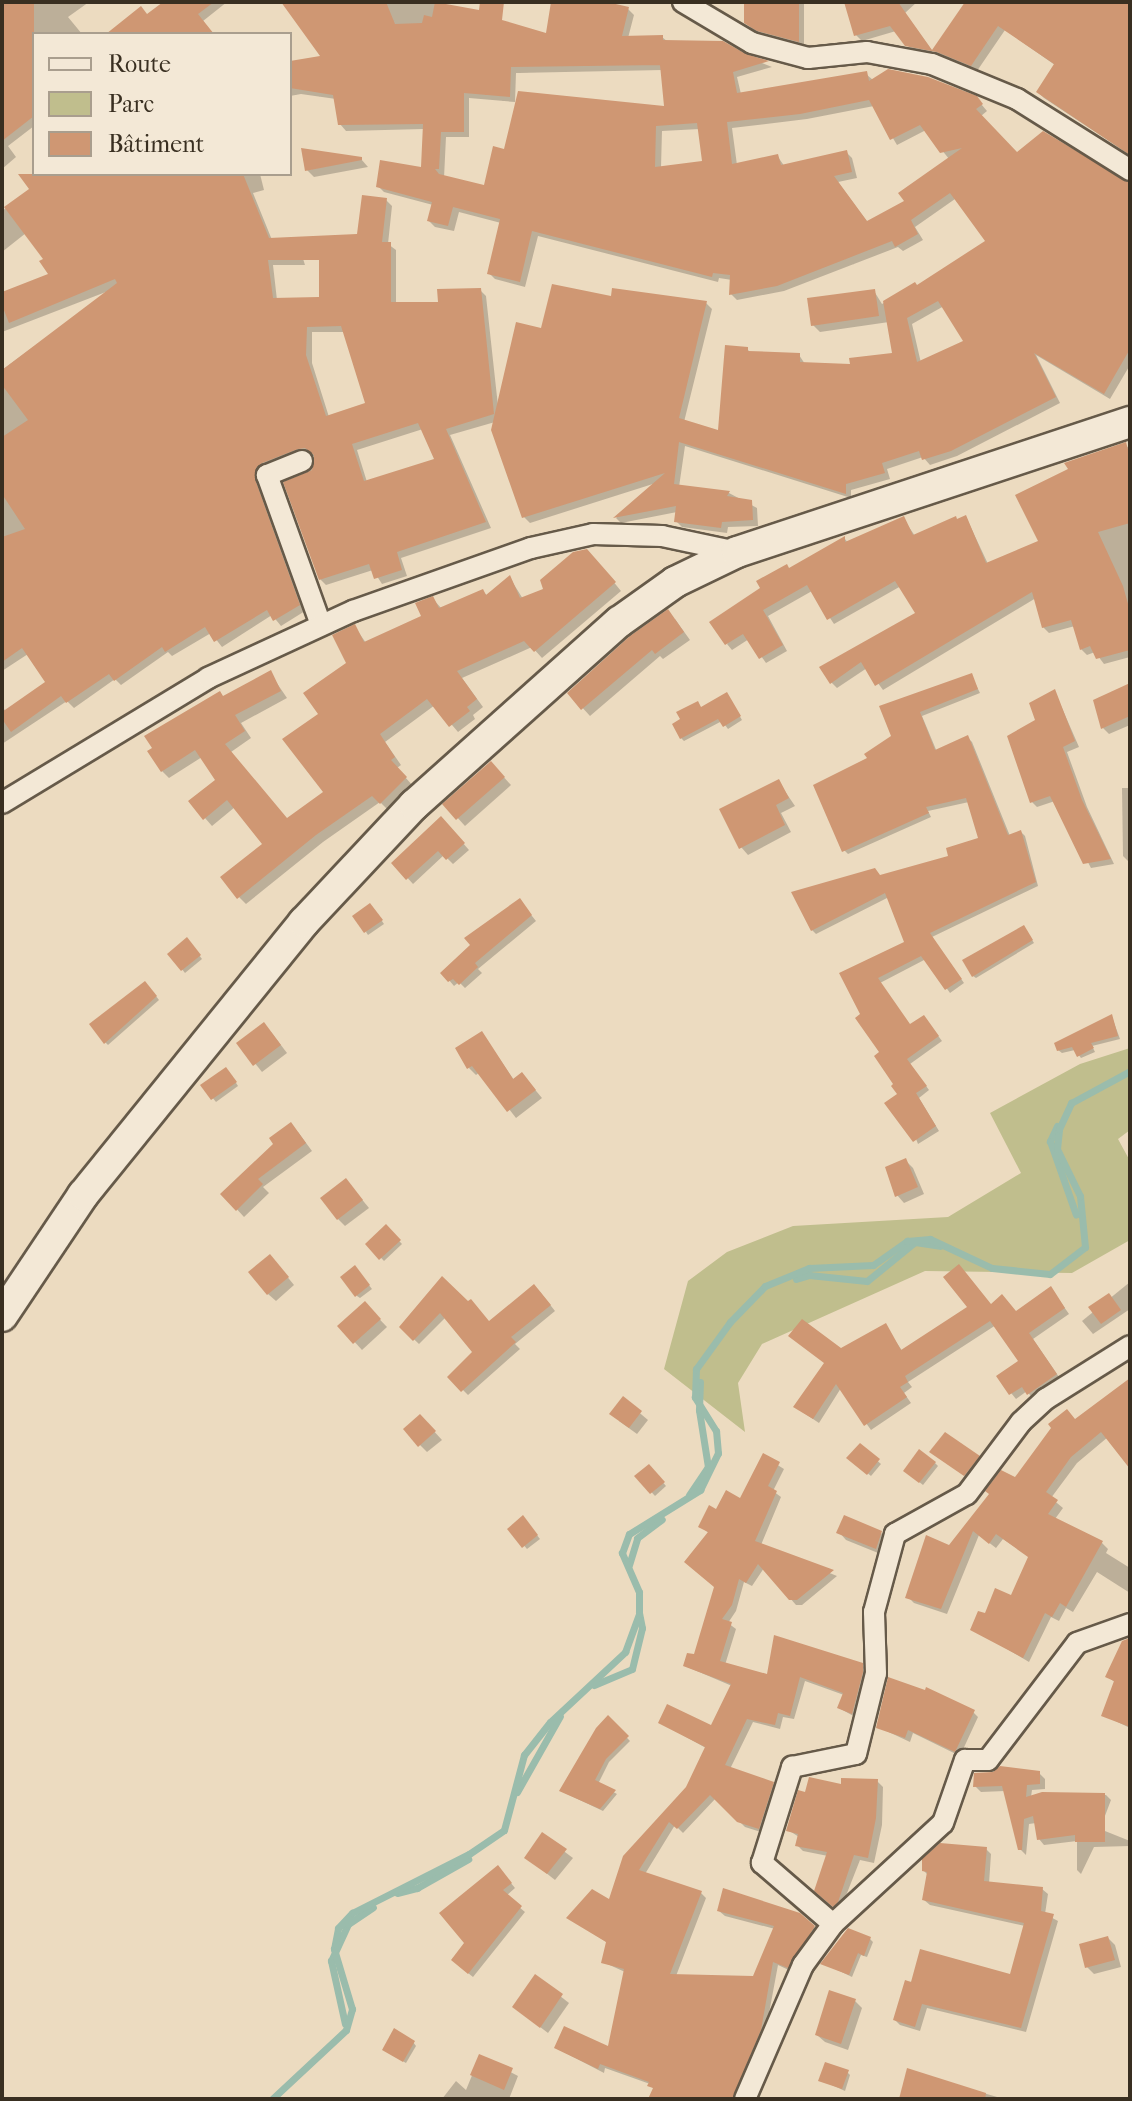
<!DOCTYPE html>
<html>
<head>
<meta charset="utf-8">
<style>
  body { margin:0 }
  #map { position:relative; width:1132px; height:2101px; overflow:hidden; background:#ecdbc0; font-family:"IM FELL French Canon",serif }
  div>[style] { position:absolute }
  .green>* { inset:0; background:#c0be8d }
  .shadow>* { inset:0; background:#0003 }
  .stream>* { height:7px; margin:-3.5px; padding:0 3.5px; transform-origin:3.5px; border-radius:3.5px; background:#9abcac }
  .building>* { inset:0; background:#cf9773 }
  .roads { filter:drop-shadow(2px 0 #665a49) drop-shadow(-2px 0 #665a49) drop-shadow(0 2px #665a49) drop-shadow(0 -2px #665a49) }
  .street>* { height:20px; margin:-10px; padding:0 10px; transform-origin:10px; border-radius:10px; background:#f3e8d6 }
  .secondary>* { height:30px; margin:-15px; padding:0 15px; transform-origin:15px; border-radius:15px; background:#f3e8d6 }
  span { translate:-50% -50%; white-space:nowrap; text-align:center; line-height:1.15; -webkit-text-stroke:6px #f3e8d6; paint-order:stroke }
  .frame { position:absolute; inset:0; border:4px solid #392f21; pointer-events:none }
  .legend { position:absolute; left:32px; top:32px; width:260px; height:144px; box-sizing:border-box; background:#f3e8d6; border:2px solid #a99e8e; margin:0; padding:10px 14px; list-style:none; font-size:24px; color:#392f21 }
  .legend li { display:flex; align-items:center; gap:16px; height:40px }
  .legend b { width:40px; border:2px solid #a99e8e }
</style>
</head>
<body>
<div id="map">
  <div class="green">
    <div style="clip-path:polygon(1130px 1048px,1130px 1130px,1118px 1139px,1130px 1161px,1130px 1240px,1072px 1273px,925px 1271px,762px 1344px,738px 1383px,745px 1432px,664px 1369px,688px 1281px,727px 1252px,793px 1226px,948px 1217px,1021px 1173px,990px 1113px,1080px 1064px)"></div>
  </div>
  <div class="shadow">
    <div style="clip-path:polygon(2px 2px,89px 2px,68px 17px,82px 34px,34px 34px,34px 126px,8px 146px,16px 157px,2px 169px)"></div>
    <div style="clip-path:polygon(167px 2px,227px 2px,203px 21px,213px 34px,109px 34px,148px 16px)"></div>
    <div style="clip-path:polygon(evenodd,290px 2px,431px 2px,548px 36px,553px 2px,598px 2px,628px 9px,634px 15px,628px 38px,662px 37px,668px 42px,745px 56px,772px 67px,737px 77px,741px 94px,866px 74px,873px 80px,976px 98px,987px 111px,981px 116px,1017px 155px,1130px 184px,1130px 365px,1110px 399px,1036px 355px,1060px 403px,957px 456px,930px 465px,923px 457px,887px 469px,890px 479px,851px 490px,851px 498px,685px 446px,679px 487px,729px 493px,757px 508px,758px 526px,728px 527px,727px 533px,682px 527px,676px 521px,677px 512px,621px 523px,616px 518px,656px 483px,530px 523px,524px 517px,495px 422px,450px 435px,491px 528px,401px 558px,407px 576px,382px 584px,373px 570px,326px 585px,320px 579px,309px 474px,317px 464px,314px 456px,304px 454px,259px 480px,305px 611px,281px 626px,272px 615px,222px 647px,211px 633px,172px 656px,168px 652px,121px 685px,115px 679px,74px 708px,67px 701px,2px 744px,2px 706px,6px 712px,48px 683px,28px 654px,2px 671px,2px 370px,111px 290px,2px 332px,2px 295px,51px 275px,45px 259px,26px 233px,2px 252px,2px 211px,32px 189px,41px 174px,260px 174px,264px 190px,253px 193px,272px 240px,299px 246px,305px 265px,273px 265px,277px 300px,321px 299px,359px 236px,386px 200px,392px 206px,388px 244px,396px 250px,396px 304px,440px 304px,480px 290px,486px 296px,498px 406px,542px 330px,612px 299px,706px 303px,712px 309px,684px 422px,720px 433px,747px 349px,751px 353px,799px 355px,805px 364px,852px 366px,894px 354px,889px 322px,820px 332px,813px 325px,874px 291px,882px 304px,915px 285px,917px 287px,988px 242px,955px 199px,915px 227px,923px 240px,903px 251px,898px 247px,784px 291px,737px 300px,731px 294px,732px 280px,719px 278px,718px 282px,538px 236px,525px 287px,495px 279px,489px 273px,501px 223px,459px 212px,454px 231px,435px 227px,429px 221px,433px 205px,384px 192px,378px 186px,423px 169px,424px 129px,346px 131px,340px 124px,336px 99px,301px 94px,290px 96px,290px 63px,323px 57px,290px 2px,663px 70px,666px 109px,505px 151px,486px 188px,444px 178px,446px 137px,469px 137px,469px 98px,515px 102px,516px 73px,663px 70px,290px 2px,874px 106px,897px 145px,926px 130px,949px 159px,906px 202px,868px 223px,838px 182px,857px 178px,852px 158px,846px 152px,785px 167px,778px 157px,737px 165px,732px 128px,807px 119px,874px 106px,290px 2px,700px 129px,705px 163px,661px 168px,662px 131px,700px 129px,290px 2px,944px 306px,966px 341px,921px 363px,912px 324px,944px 306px,290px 2px,312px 332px,345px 332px,368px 404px,329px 417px,312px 363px,312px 332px,290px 2px,423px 429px,436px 460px,367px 482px,357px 450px,423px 429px)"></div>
    <div style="clip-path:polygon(746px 2px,804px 2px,804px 47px,765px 36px,752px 29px,746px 22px)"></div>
    <div style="clip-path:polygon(846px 2px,917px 2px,905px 13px,933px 52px,967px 2px,1130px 2px,1130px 155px,1044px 98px,1038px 92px,1055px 65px,1005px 30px,977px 71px,944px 57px,913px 51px,896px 31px,862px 41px,856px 35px)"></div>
    <div style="clip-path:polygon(361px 159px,368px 167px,314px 177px,307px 170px)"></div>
    <div style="clip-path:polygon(1125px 445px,1130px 449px,1130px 657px,1104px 664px,1095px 652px,1087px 655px,1081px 649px,1075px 626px,1049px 633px,1043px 627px,1036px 598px,883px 690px,867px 668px,837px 688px,831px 682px,917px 614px,901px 586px,834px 624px,812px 591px,768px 616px,787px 651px,766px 663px,749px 639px,732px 650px,727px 644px,789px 569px,845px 539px,848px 543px,903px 518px,915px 536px,966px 517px,988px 564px,1040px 542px)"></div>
    <div style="clip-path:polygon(594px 558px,621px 591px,542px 658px,532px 647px,462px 678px,483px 707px,473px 715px,475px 719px,458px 732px,435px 705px,385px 742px,401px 765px,397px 768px,413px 786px,388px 810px,380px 802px,323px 842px,246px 904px,239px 897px,265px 844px,235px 807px,212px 826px,205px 818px,218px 781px,202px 757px,169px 778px,162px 771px,270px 673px,287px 698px,241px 723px,251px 738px,231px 752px,287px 820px,326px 792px,320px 714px,348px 664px,355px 627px,366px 643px,424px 617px,433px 599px,442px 609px,482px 591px,488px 596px,510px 578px,523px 599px,545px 591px)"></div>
    <div style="clip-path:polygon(675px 619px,690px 640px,663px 659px,660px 656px,590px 716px,569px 693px)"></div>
    <div style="clip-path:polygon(971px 675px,980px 693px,922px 716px,937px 752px,968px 738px,972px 742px,1010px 836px,1021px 832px,1025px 836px,1038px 886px,932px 937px,964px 983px,950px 993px,926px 959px,880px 983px,910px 1026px,927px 1021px,942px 1041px,910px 1064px,929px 1090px,919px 1098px,939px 1131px,918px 1144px,882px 1053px,842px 974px,907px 942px,889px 897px,816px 934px,812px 930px,880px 878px,950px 857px,980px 840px,969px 802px,928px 811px,931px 817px,848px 854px,844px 850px,870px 759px,893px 737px,882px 707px)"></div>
    <div style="clip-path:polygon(1130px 685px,1130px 725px,1109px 734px,1103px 728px)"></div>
    <div style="clip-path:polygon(1055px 692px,1079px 747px,1067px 752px,1087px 807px,1114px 864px,1091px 868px,1055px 801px,1037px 807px,1032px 802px,1038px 721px)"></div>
    <div style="clip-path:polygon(729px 698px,742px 720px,728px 729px,722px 721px,684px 741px,681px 738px,702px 709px)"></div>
    <div style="clip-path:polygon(491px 763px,511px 785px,465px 826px,445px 804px)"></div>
    <div style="clip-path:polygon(778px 781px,795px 806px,781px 813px,791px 832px,748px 855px,741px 847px)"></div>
    <div style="clip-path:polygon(1122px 788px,1130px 788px,1129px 862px,1123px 856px)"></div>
    <div style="clip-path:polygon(441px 818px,469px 850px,453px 864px,444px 855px,413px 884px,394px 863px)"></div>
    <div style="clip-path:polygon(524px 906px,536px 921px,478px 969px,482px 973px,465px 988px,459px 982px,454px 986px,443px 973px)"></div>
    <div style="clip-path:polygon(373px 908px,384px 924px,368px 935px,366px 932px)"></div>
    <div style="clip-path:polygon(1026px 930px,1034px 943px,976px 978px,973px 976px)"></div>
    <div style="clip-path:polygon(190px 943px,202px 959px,185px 973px,170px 954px)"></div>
    <div style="clip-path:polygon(148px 986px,159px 1000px,108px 1045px,105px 1042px)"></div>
    <div style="clip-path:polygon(1112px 1017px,1120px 1039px,1092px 1046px,1095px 1052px,1081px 1058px,1075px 1050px,1062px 1053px,1058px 1050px)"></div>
    <div style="clip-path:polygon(271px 1032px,287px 1053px,262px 1072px,239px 1043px)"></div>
    <div style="clip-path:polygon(482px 1033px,514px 1080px,522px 1074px,542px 1098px,516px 1118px,480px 1072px,476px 1075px,469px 1068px)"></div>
    <div style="clip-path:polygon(229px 1072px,238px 1086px,216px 1102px,203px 1086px)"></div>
    <div style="clip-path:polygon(298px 1132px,312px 1151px,263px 1187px,269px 1193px,244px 1217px,223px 1194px,276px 1144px)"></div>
    <div style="clip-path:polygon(906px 1161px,913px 1168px,924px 1194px,904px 1203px,897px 1195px)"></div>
    <div style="clip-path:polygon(346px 1180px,369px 1208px,345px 1226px,338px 1219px)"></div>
    <div style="clip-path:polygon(386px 1227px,402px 1244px,384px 1261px,368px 1244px)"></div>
    <div style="clip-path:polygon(277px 1264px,294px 1285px,276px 1301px,268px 1294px)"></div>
    <div style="clip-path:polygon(357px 1270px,372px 1289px,360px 1298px,357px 1296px)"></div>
    <div style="clip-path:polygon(442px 1279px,489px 1324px,540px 1292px,555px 1311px,515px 1344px,520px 1349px,468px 1395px,450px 1377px,475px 1352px,446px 1317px,419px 1344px,401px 1327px)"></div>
    <div style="clip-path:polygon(1130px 1282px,1130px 1309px,1093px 1334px,1082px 1321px)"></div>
    <div style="clip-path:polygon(1055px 1294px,1069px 1314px,1033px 1339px,1061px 1380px,1033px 1399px,1027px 1391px,1016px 1399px,998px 1377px,1021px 1362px,996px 1325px,908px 1382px,912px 1387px,904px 1393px,911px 1403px,871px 1430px,841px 1388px,819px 1423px,801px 1411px,841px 1351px,885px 1326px,903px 1352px,991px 1306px,1016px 1313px)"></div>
    <div style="clip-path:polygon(365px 1304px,387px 1327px,362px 1350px,340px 1326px)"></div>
    <div style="clip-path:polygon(1130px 1380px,1130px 1465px,1108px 1437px,1077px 1463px,1051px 1498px,1063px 1508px,1055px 1519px,1102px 1543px,1108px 1549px,1106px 1553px,1130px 1568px,1130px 1593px,1097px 1572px,1073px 1612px,1066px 1608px,1059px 1621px,1051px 1617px,1029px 1662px,973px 1629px,1012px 1598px,1030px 1557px,1003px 1539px,996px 1548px,979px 1535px,947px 1614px,914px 1603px,908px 1597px,950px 1547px,1076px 1421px)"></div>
    <div style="clip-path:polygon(623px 1399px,648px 1420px,637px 1434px,619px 1421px)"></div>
    <div style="clip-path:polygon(420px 1416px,442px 1440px,427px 1452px,420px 1445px)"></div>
    <div style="clip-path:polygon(860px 1446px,881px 1464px,871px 1476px,849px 1458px)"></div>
    <div style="clip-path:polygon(935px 1455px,978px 1457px,981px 1460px,968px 1478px)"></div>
    <div style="clip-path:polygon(763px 1456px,784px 1469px,773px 1491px,781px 1497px,761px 1545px,837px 1576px,802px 1605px,796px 1605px,764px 1568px,752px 1586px,744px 1582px,736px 1611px,728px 1623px,736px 1629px,725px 1665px,768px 1676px,862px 1665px,867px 1670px,857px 1718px,839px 1708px,844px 1695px,805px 1681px,794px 1719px,783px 1717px,780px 1729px,753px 1722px,730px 1769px,773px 1783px,778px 1788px,764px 1833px,745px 1827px,716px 1798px,683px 1833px,675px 1825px,645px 1874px,701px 1893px,706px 1898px,676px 1976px,754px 1978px,775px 1929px,725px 1916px,719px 1911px,814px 1927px,819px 1933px,793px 1972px,778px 1965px,765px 2035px,740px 2099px,686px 2099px,655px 2091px,650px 2084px,605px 2068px,604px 2073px,556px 2048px,610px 2049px,625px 1972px,603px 1962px,608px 1943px,569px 1918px,610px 1902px,688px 1788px,706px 1748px,661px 1723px,712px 1727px,732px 1686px,685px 1666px,695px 1657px,716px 1587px,710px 1534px,700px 1526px,717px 1512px,740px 1500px)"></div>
    <div style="clip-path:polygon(935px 1463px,938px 1466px,923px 1485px,908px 1473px)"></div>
    <div style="clip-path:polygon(649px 1466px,666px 1486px,655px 1496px,637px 1476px)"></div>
    <div style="clip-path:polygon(526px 1521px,540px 1539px,527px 1549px,510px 1529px)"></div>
    <div style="clip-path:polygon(839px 1532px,881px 1533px,888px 1540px,883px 1555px,846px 1540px)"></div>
    <div style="clip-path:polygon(1130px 1640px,1130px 1728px,1103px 1715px,1116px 1683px,1108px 1677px)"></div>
    <div style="clip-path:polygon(973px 1712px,978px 1717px,960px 1756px,913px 1733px,910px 1742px,878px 1727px)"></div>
    <div style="clip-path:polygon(608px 1718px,630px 1741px,609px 1762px,598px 1784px,617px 1794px,603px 1811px,565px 1793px)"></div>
    <div style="clip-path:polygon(1039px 1773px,1045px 1779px,1045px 1789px,1032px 1790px,1031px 1797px,1106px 1795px,1111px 1800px,1100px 1829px,1130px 1841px,1130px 1846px,1094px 1847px,1081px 1874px,1077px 1870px,1077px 1841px,1044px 1845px,1039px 1839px,1036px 1823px,1029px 1824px,1026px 1855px,1020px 1849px,1005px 1791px,981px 1792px,975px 1786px)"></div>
    <div style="clip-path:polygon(877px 1781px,883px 1787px,882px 1825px,874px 1863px,860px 1860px,840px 1911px,823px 1896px,828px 1856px,803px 1851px,797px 1845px,799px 1837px,788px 1830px,806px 1795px)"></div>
    <div style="clip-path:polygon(542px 1835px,573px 1858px,555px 1880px,527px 1858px)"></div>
    <div style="clip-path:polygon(986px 1849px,991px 1854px,989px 1884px,1042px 1889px,1048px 1894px,1045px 1914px,1058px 1921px,1026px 2032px,927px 2008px,920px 2031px,900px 2025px,895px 2020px,907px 1982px,1012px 1976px,1025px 1926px,930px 1905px,924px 1900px,928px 1875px,924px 1871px)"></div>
    <div style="clip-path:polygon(502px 1872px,515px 1888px,506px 1896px,525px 1912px,473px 1977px,458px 1965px)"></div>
    <div style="clip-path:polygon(1108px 1938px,1115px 1945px,1121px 1967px,1094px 1974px,1087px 1967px)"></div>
    <div style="clip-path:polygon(870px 1939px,873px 1942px,867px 1957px,861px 1955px,852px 1977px,823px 1963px)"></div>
    <div style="clip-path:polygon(536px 1977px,569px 2003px,548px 2033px,514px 2007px)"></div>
    <div style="clip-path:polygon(855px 2001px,862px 2008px,848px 2050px,825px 2042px,817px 2035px)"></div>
    <div style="clip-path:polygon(413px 2042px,416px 2046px,406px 2063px,387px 2052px)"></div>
    <div style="clip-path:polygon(480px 2056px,518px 2076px,509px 2099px,442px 2099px,456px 2081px,466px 2090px)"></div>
    <div style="clip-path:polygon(908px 2071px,1004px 2099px,901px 2099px)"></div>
    <div style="clip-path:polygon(847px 2072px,850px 2075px,845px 2091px,821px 2080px)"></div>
  </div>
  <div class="stream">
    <div style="left:1057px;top:1126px;width:17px;rotate:115deg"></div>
    <div style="left:1050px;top:1141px;width:78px;rotate:70.6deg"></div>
    <div style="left:796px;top:1279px;width:14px;rotate:-17deg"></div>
    <div style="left:809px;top:1275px;width:58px;rotate:5.9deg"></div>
    <div style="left:867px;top:1281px;width:62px;rotate:-39.1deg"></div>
    <div style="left:915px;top:1242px;width:25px;rotate:9deg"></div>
    <div style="left:689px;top:1495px;width:34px;rotate:-56deg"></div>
    <div style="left:708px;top:1467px;width:58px;rotate:-99deg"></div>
    <div style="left:699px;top:1410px;width:28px;rotate:-88deg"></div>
    <div style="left:629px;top:1565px;width:28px;rotate:-73deg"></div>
    <div style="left:637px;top:1538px;width:31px;rotate:-37deg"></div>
    <div style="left:594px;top:1685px;width:41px;rotate:-22.8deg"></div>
    <div style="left:632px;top:1669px;width:42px;rotate:-76.3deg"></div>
    <div style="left:642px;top:1628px;width:16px;rotate:-101deg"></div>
    <div style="left:517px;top:1792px;width:87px;rotate:-60.5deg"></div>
    <div style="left:397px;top:1893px;width:21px;rotate:-14deg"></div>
    <div style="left:417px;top:1888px;width:59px;rotate:-29.6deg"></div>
    <div style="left:345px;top:2024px;width:65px;rotate:-102.5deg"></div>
    <div style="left:331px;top:1961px;width:41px;rotate:-65.3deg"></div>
    <div style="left:348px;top:1924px;width:30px;rotate:-34deg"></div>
    <div style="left:272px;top:2099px;width:101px;rotate:-43deg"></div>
    <div style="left:346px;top:2030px;width:22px;rotate:-74deg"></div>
    <div style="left:352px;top:2009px;width:63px;rotate:-106.7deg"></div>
    <div style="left:334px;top:1949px;width:21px;rotate:-79deg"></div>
    <div style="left:338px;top:1928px;width:21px;rotate:-47deg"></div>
    <div style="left:352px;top:1913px;width:131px;rotate:-26.8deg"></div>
    <div style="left:469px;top:1854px;width:42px;rotate:-34.4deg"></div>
    <div style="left:504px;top:1830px;width:78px;rotate:-75.1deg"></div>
    <div style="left:524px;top:1755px;width:42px;rotate:-51.8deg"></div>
    <div style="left:550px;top:1722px;width:103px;rotate:-43deg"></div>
    <div style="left:625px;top:1652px;width:40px;rotate:-69.8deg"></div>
    <div style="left:639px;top:1614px;width:22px;rotate:-90deg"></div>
    <div style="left:639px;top:1592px;width:43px;rotate:-113.6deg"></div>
    <div style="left:622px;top:1553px;width:20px;rotate:-70deg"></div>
    <div style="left:629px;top:1534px;width:84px;rotate:-31.8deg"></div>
    <div style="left:700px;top:1490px;width:41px;rotate:-64.1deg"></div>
    <div style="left:718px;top:1453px;width:22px;rotate:-95deg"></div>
    <div style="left:716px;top:1431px;width:40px;rotate:-122deg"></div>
    <div style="left:695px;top:1397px;width:28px;rotate:-88deg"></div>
    <div style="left:696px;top:1369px;width:58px;rotate:-54.1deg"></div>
    <div style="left:730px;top:1322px;width:50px;rotate:-45.8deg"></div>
    <div style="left:765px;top:1286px;width:48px;rotate:-22.2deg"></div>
    <div style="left:809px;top:1268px;width:64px;rotate:-2.7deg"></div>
    <div style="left:873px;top:1265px;width:42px;rotate:-35.2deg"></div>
    <div style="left:907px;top:1241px;width:23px;rotate:-5deg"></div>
    <div style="left:930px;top:1239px;width:68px;rotate:25.1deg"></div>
    <div style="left:992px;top:1268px;width:58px;rotate:5.9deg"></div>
    <div style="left:1050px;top:1274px;width:44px;rotate:-37.6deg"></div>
    <div style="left:1085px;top:1247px;width:51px;rotate:-95.6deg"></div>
    <div style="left:1080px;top:1196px;width:52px;rotate:-116.1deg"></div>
    <div style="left:1057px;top:1149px;width:20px;rotate:-84deg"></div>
    <div style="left:1059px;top:1129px;width:29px;rotate:-65deg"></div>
    <div style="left:1071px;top:1103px;width:67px;rotate:-28.5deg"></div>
  </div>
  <div class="building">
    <div style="clip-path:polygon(2px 2px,34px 2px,34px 116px,2px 141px)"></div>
    <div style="clip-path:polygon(163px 2px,214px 2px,198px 14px,214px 34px,106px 34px,141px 6px,147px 14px)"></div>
    <div style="clip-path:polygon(evenodd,281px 2px,386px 2px,395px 24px,422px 23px,424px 15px,432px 17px,435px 2px,479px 10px,480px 2px,504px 2px,502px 20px,546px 33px,551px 2px,607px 2px,629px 7px,622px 36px,663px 35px,663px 40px,723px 41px,746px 54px,769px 61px,733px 72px,737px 93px,867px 71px,869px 81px,888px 69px,928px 77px,977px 96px,983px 104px,976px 109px,1017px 152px,1043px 131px,1130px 183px,1130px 349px,1104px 394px,1034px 353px,1056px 397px,951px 451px,922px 460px,919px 451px,882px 463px,885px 473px,846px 484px,846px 494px,679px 442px,674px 484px,730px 491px,727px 496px,752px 500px,753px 520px,722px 522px,721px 528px,674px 522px,676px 506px,613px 518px,665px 473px,522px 518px,491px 430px,516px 322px,541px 328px,552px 284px,611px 296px,612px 288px,707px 301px,679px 418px,718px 430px,725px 345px,748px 347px,748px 351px,800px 353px,800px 362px,850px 364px,849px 358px,892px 353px,883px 301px,915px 282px,917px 285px,985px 241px,950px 193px,911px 220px,918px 234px,895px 247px,892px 241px,777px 286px,729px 295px,730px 275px,713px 273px,712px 277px,532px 231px,520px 282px,487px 274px,500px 219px,453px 207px,448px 226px,427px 221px,432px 202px,376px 187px,380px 160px,421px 167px,423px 124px,338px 125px,333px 95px,290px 88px,290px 61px,320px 56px,281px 2px,660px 65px,664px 106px,518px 91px,504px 149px,493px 146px,484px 185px,439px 174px,435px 169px,439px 169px,441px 132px,464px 132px,464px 93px,510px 97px,511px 67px,660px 65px,281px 2px,869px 100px,890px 140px,920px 125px,940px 153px,962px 148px,898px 193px,904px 201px,867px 221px,834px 176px,852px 172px,847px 150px,781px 165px,778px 154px,732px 164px,727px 122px,800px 114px,869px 100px,281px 2px,697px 123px,702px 161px,655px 167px,656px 126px,697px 123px,281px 2px,938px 301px,963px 341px,917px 362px,907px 318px,938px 301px)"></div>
    <div style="clip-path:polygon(744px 2px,799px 2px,799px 42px,757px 31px,744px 23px)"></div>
    <div style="clip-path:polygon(844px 2px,898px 2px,932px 50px,965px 2px,1130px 2px,1130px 155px,1036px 92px,1054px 64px,998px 26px,971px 66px,937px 52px,905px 46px,890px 26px,854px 36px)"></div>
    <div style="clip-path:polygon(301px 148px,362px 157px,362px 160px,305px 171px)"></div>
    <div style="clip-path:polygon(evenodd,18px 174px,243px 174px,269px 238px,357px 234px,362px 195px,387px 198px,382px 242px,391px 242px,391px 302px,438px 302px,437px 289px,481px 288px,494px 414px,446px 429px,486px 522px,397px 552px,402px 570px,374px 579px,369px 564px,319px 580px,283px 482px,312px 470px,314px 455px,305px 448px,298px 449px,262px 463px,256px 468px,255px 479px,300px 605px,273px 621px,267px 610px,214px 642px,205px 627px,165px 652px,162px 647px,114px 681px,109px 674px,66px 703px,61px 696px,11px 732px,2px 719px,2px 712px,45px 682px,22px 648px,2px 662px,2px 537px,25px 529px,2px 494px,2px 437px,28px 420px,2px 385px,2px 370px,117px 283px,115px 279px,9px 323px,2px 305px,2px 292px,48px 274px,39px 261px,43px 259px,4px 207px,29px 189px,18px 174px,268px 260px,319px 260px,319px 297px,273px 298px,268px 260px,18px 174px,341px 326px,365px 403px,326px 416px,306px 355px,307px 327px,341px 326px,18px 174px,418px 423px,434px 459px,364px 481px,352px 444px,418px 423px)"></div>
    <div style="clip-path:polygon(875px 289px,879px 316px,811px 326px,807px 298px)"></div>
    <div style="clip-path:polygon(1126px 442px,1130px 457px,1130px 523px,1098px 532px,1123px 586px,1130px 611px,1130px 650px,1096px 659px,1090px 646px,1080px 650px,1071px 620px,1042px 628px,1032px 592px,875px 686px,861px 662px,830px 684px,819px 667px,915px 613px,895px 581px,827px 620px,807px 585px,763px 610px,783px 645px,759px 659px,743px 634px,725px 645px,709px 622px,760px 588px,756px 581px,787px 564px,789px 568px,845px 536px,845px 542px,904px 516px,913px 535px,956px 516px,957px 519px,966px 515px,986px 563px,1038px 541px,1015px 495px,1068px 469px,1064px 463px)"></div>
    <div style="clip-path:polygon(587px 549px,616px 582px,534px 652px,524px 641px,457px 671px,477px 699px,467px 707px,470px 711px,449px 727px,427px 699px,380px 734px,395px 757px,391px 760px,407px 777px,380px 804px,372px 796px,316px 835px,237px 899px,220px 877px,262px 844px,227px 800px,203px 820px,188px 801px,215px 780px,195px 750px,161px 772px,147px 751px,152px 748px,144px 736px,220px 691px,223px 696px,271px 670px,281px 691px,235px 715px,245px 731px,225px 744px,287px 818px,323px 792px,282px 739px,318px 714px,303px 693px,346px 663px,332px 635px,355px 624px,364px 642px,421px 616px,415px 603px,433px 596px,439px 608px,483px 589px,486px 595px,510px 575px,520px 598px,543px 589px,540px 580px,573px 552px)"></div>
    <div style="clip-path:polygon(668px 609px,684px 632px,655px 654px,652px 650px,581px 710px,567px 693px,630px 636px)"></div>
    <div style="clip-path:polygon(972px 673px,978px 689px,920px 712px,935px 750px,968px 735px,1008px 835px,1021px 830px,1036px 882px,930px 933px,962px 979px,945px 990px,921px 956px,878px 978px,910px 1024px,924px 1015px,939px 1036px,907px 1059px,927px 1086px,916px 1093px,936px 1126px,913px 1142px,884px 1103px,897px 1094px,891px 1086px,893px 1084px,874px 1056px,879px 1052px,855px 1018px,860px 1014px,839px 973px,904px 942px,885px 893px,811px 931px,791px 892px,875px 868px,880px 875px,948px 856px,946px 848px,978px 838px,966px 798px,926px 807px,929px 813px,842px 852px,813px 785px,867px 758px,864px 754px,891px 736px,879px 706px)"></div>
    <div style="clip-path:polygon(1130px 683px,1130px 716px,1101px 729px,1093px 700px)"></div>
    <div style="clip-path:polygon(1055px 689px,1075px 741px,1063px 747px,1082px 800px,1111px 859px,1083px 864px,1050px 796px,1030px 803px,1007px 736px,1035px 720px,1029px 703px)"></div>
    <div style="clip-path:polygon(727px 692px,741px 716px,723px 727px,718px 719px,680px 739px,672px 724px,680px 719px,676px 712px,698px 701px,701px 707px)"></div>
    <div style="clip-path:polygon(491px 761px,505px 777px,456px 820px,442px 804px)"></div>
    <div style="clip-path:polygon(779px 779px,789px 798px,776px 805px,785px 825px,739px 849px,719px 809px)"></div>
    <div style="clip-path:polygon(441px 816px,465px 843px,446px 860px,438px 851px,406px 880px,391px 863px)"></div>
    <div style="clip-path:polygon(520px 898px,532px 915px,475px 963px,478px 967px,459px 985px,453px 979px,448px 982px,440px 973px,470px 945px,464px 938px)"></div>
    <div style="clip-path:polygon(370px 903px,383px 920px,364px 933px,352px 916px)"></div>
    <div style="clip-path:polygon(1024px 925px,1033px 940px,972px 977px,962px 960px)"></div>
    <div style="clip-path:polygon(187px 937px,201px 955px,181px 971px,167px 954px)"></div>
    <div style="clip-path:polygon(145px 981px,157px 996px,104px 1044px,89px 1024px)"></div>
    <div style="clip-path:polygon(1112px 1014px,1118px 1036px,1091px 1043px,1094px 1048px,1077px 1057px,1072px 1047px,1057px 1051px,1054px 1043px)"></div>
    <div style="clip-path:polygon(264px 1022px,281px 1045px,253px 1066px,236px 1043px)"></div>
    <div style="clip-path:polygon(482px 1031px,513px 1079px,522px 1072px,536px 1090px,507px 1112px,472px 1066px,467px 1069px,455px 1048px)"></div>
    <div style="clip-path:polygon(226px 1067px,237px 1082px,211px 1100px,200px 1085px)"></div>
    <div style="clip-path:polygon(291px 1122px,306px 1143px,258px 1179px,263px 1184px,236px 1211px,220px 1194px,273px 1144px,269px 1138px)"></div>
    <div style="clip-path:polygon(906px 1158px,918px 1187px,895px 1197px,885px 1167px)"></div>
    <div style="clip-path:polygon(346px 1178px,363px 1200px,337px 1220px,320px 1198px)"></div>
    <div style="clip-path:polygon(386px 1224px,401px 1240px,379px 1260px,365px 1244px)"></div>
    <div style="clip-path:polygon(270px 1254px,289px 1277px,267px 1295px,248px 1272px)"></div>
    <div style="clip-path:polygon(959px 1264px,991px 1304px,1002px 1294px,1016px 1311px,1051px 1286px,1065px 1308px,1029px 1333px,1057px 1374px,1027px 1395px,1022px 1387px,1009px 1395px,996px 1376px,1018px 1361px,990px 1321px,905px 1376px,908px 1382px,900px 1387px,907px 1397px,864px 1426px,836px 1384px,813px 1419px,793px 1407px,824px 1363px,788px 1336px,802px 1319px,841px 1348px,886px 1323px,901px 1350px,967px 1307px,943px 1277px)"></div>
    <div style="clip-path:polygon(355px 1265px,370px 1285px,355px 1297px,340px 1277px)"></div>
    <div style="clip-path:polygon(442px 1276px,468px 1301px,471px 1299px,489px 1321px,534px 1284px,551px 1305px,511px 1337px,516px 1342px,461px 1392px,447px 1377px,472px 1352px,440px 1313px,413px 1341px,399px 1327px)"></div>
    <div style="clip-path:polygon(1109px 1293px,1121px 1310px,1101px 1324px,1088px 1307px)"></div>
    <div style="clip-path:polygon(365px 1301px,381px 1319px,353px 1344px,337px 1326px)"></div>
    <div style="clip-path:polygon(1130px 1378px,1130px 1469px,1101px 1432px,1071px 1457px,1046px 1492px,1058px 1500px,1048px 1514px,1103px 1541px,1066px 1607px,1060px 1603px,1052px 1617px,1045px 1613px,1023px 1658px,970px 1630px,978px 1611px,985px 1613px,995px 1588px,1011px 1595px,1028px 1557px,996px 1534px,989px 1544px,973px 1531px,941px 1609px,905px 1598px,926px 1535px,949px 1545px,989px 1494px,985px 1491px,1001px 1470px,1015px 1477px,1051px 1428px,1048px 1424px,1067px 1409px,1075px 1419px)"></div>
    <div style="clip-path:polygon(623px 1396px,642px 1411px,629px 1428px,609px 1414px)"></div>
    <div style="clip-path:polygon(420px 1414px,436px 1431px,418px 1447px,403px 1429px)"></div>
    <div style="clip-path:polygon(945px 1432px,980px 1456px,964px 1476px,929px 1452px)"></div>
    <div style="clip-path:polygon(860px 1443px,880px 1459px,867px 1475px,846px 1458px)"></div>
    <div style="clip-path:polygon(919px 1449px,936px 1462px,919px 1483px,903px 1471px)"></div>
    <div style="clip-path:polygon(763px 1453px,780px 1462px,768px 1486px,777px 1491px,755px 1541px,834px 1570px,797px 1600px,789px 1600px,758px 1564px,746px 1583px,739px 1579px,732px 1605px,722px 1619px,732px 1622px,720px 1661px,767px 1674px,774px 1635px,863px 1663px,863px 1672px,852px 1714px,837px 1708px,843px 1693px,800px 1677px,790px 1716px,778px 1713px,775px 1725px,747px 1719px,725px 1765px,774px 1782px,759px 1829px,737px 1822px,710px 1795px,677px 1829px,669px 1822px,639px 1870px,702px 1891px,670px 1974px,753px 1976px,774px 1926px,717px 1911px,723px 1888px,800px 1913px,815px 1926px,788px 1968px,773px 1962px,761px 2030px,732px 2099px,648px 2099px,653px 2088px,647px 2086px,649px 2082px,600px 2064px,598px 2069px,554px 2048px,564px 2026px,608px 2046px,624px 1969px,601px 1963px,606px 1942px,566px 1918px,592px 1889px,609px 1899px,623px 1856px,686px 1787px,705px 1747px,658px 1723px,667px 1704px,711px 1725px,731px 1684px,683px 1666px,687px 1653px,694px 1654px,714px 1587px,684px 1562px,708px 1532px,698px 1527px,709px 1505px,716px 1509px,726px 1490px,740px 1498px)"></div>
    <div style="clip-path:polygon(649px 1464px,665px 1482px,650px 1494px,634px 1476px)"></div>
    <div style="clip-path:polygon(523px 1515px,538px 1535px,522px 1548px,507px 1529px)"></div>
    <div style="clip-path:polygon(844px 1515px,882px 1531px,876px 1549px,836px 1533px)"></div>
    <div style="clip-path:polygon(1130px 1638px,1130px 1727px,1101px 1716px,1114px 1681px,1105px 1677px,1122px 1641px)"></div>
    <div style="clip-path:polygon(888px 1677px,925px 1690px,926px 1687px,975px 1710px,955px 1752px,908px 1730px,905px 1738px,876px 1728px)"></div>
    <div style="clip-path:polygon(608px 1715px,629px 1736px,606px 1759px,595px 1780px,616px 1790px,600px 1809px,559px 1791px,596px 1728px)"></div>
    <div style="clip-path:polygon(1000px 1766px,1040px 1771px,1040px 1784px,1027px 1785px,1026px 1797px,1042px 1792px,1105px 1793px,1105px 1842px,1075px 1842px,1075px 1835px,1037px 1840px,1033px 1816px,1024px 1819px,1022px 1850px,1018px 1850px,1002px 1786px,973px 1787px,974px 1773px,993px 1772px)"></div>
    <div style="clip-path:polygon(809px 1777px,841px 1784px,841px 1778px,878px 1779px,876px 1818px,868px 1858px,854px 1855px,838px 1902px,833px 1907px,814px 1891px,827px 1852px,795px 1846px,798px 1834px,786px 1831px,798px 1790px,805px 1792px)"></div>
    <div style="clip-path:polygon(542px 1832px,567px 1849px,547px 1874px,524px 1858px)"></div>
    <div style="clip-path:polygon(940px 1843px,987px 1847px,984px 1881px,1043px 1887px,1041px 1911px,1054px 1914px,1021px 2028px,922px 2004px,915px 2027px,893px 2020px,905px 1980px,911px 1982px,920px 1949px,1010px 1974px,1024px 1923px,922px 1900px,927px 1872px,922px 1871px,922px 1859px)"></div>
    <div style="clip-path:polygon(498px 1865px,512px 1883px,503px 1890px,522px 1906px,468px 1974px,451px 1960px,464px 1943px,439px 1913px)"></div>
    <div style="clip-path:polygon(848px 1928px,871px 1937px,864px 1956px,858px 1953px,849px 1975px,820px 1964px)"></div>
    <div style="clip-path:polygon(1108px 1936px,1115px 1960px,1085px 1968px,1079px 1944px)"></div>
    <div style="clip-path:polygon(535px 1974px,563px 1994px,540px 2028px,512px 2007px)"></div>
    <div style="clip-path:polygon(829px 1990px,856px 1999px,841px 2044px,815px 2035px)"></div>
    <div style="clip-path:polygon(394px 2028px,415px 2041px,403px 2062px,382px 2050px)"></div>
    <div style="clip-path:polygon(479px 2054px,513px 2068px,504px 2090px,470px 2075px)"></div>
    <div style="clip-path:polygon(825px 2062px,849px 2070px,842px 2089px,818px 2081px)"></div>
    <div style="clip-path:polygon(907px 2068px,986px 2093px,985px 2099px,899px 2099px)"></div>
  </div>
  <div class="roads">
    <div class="street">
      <div style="left:683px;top:2px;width:80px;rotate:30.7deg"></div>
      <div style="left:752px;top:43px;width:58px;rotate:15deg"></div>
      <div style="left:808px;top:58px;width:59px;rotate:-5.8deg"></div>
      <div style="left:867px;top:52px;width:66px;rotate:10.5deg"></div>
      <div style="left:932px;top:64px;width:92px;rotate:22.4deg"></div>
      <div style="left:1017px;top:99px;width:133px;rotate:32.1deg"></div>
      <div style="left:302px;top:461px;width:38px;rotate:158deg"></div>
      <div style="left:267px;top:475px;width:159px;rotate:70.2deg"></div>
      <div style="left:2px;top:803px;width:241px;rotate:-31.2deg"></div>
      <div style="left:208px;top:678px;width:160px;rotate:-24.8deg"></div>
      <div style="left:353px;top:611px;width:189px;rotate:-19.5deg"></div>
      <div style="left:531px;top:548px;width:64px;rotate:-12.7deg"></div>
      <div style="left:593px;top:534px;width:69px;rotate:1.7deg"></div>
      <div style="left:662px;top:536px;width:77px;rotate:12deg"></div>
      <div style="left:833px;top:1924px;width:94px;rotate:-139.3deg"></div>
      <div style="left:762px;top:1863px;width:101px;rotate:-72.6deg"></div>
      <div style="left:792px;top:1767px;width:65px;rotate:-11.5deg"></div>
      <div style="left:856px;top:1754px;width:83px;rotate:-76.1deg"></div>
      <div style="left:876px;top:1673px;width:61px;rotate:-91.9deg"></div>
      <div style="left:874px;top:1612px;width:81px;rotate:-74.9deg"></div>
      <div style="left:895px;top:1534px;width:82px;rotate:-29.1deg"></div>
      <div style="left:967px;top:1494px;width:90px;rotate:-53.1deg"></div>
      <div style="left:1021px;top:1422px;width:34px;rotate:-43deg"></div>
      <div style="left:1046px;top:1399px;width:99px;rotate:-32.2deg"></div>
      <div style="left:745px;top:2099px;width:146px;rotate:-66.6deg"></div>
      <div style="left:803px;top:1965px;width:51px;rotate:-53.8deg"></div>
      <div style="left:833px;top:1924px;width:149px;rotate:-42.6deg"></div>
      <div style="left:943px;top:1823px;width:67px;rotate:-70.8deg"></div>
      <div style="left:965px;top:1760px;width:23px"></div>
      <div style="left:988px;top:1760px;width:147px;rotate:-52.7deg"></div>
      <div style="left:1077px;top:1643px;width:56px;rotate:-19.7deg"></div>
    </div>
    <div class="secondary">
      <div style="left:2px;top:1316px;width:146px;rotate:-56.2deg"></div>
      <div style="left:83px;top:1195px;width:351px;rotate:-51deg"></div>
      <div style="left:304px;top:922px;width:161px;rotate:-46.8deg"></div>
      <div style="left:414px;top:805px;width:275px;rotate:-41.8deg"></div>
      <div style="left:619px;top:622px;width:69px;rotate:-35.5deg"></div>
      <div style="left:675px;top:582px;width:69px;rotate:-25.8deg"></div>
      <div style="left:737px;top:552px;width:414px;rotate:-18.3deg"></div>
    </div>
  </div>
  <div class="frame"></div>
  <ul class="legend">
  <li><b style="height:10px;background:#f3e8d6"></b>Route</li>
  <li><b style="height:22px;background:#c0be8d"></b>Parc</li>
  <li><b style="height:22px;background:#cf9773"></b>Bâtiment</li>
  </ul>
</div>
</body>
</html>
